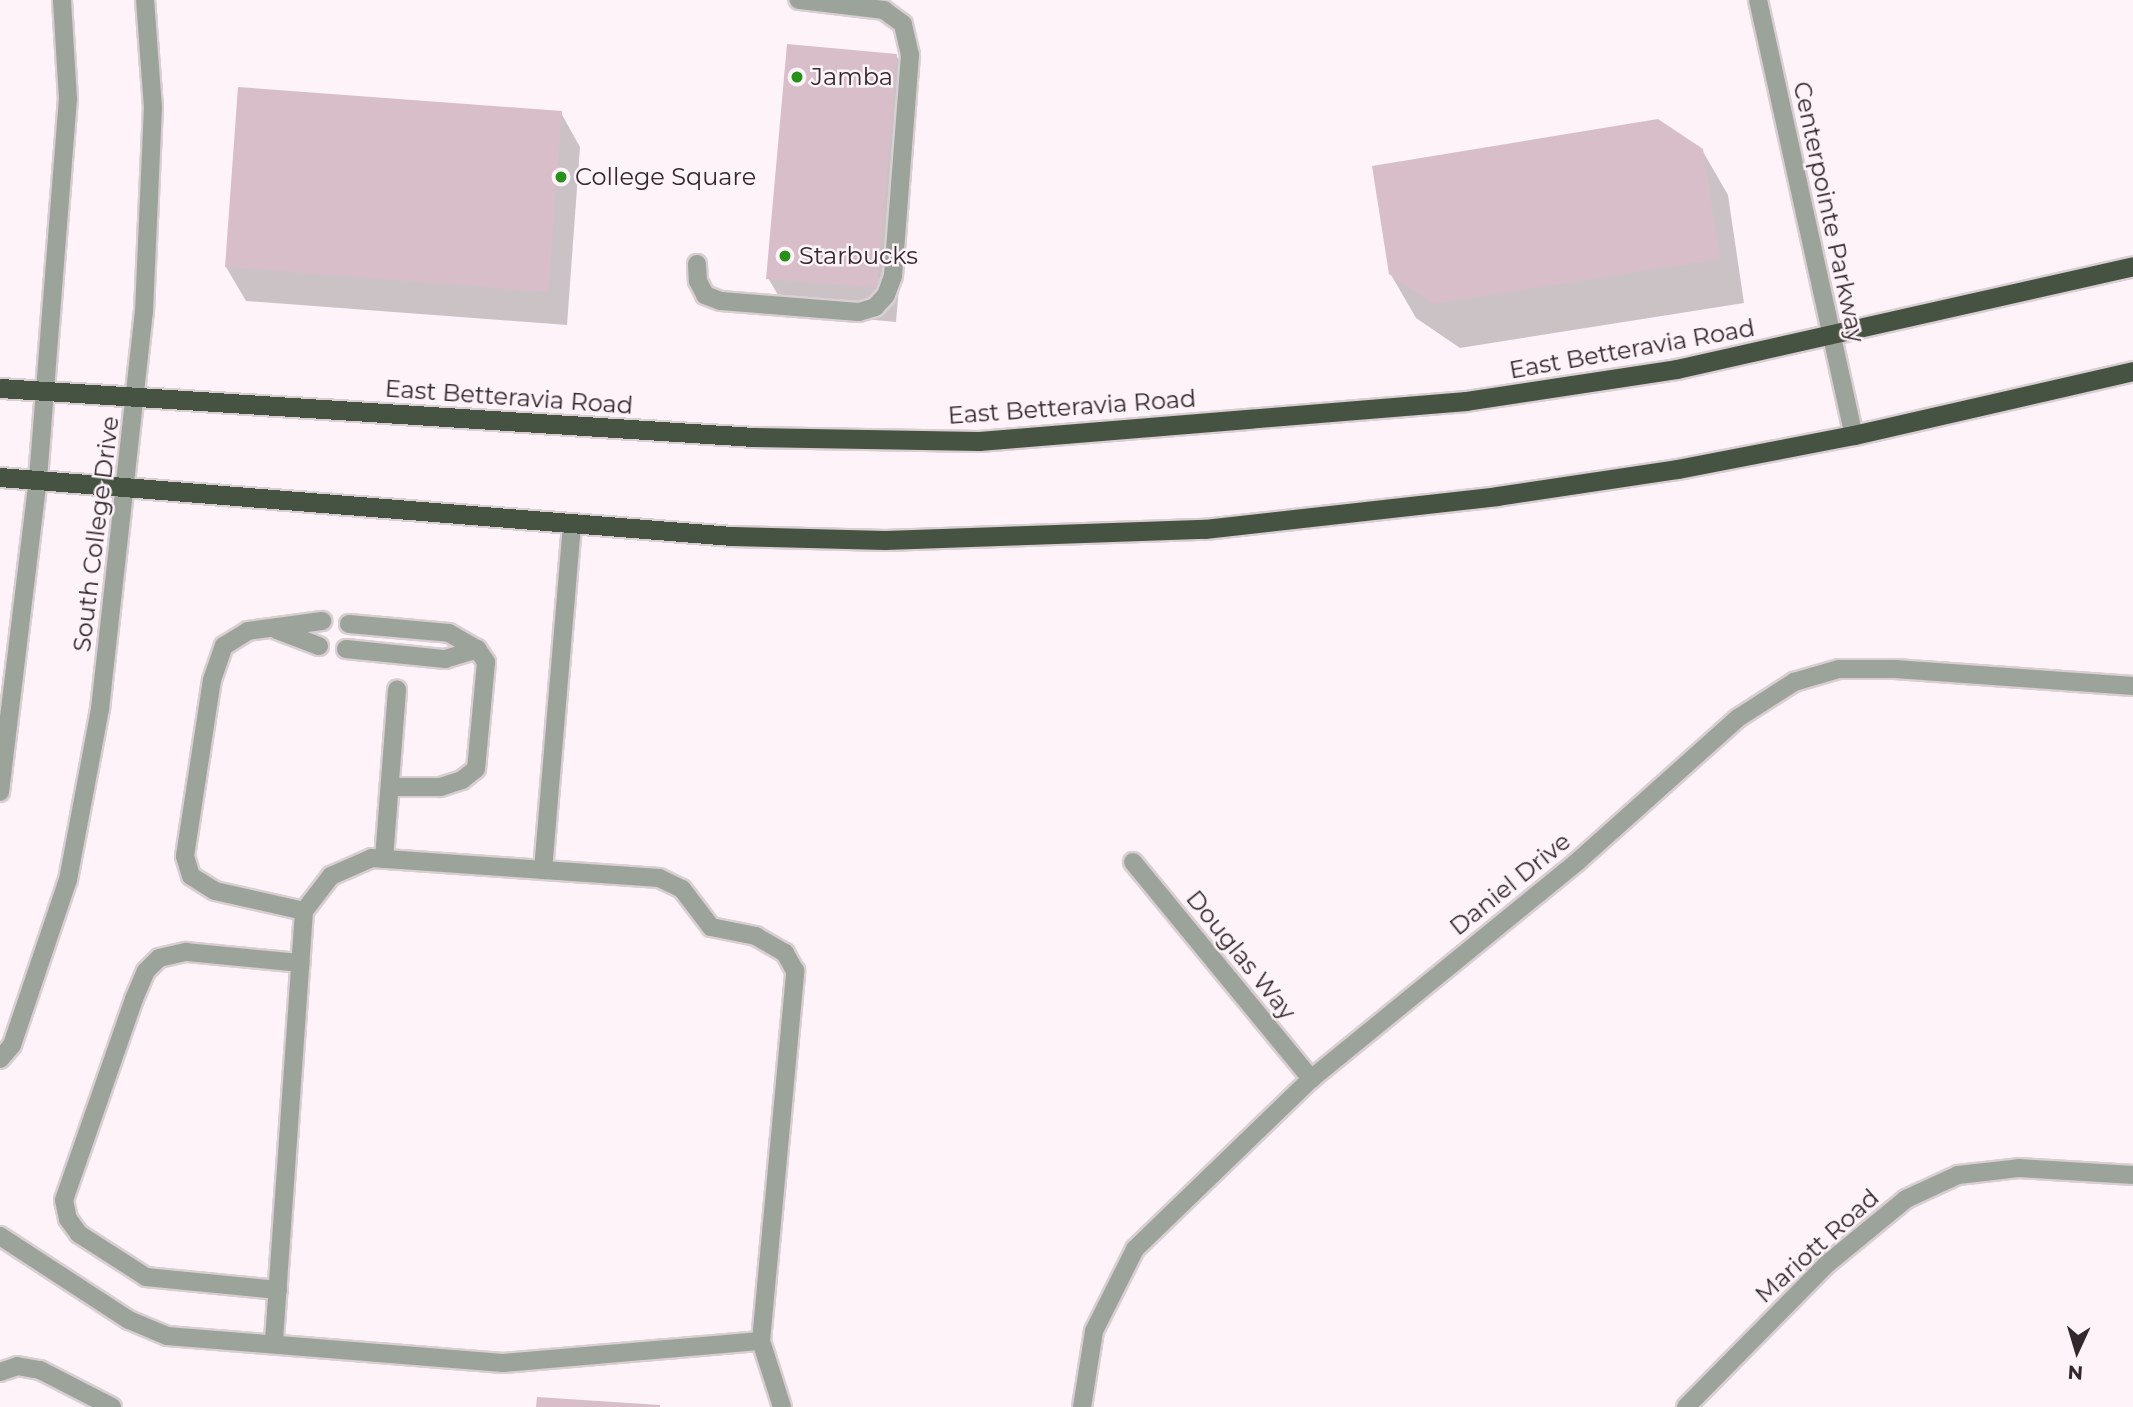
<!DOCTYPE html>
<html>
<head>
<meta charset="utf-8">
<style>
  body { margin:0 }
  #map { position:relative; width:2133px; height:1407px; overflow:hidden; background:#fef3f8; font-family:Montserrat,sans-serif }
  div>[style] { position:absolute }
  .shadow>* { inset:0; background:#0003 }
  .building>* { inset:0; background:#d8bec9 }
  .roads { filter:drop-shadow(2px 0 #d9cfd3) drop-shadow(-2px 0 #d9cfd3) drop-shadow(0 2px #d9cfd3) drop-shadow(0 -2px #d9cfd3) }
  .service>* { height:18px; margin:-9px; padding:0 9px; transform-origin:9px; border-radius:9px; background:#9ca39a }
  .minor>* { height:18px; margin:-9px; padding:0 9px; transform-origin:9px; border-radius:9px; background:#9ca39a }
  .tertiary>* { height:18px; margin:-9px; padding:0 9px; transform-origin:9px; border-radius:9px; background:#9ca39a }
  .trunk>* { height:19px; margin:-9.5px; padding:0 9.5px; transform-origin:9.5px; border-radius:9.5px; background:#465343 }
  .dots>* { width:19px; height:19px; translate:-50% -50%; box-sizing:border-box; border:4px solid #fef3f8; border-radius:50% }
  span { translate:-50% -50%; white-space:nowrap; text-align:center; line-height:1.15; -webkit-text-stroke:5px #fef3f8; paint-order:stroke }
  .poi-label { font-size:24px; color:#33292d }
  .left { translate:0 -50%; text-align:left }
  .street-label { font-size:24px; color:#33292d }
  .north { position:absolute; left:2042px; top:1316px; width:70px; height:70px; -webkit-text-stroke:5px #fef3f8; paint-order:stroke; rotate:184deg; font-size:19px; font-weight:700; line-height:28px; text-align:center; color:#33292d }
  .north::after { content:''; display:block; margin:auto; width:24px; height:32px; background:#33292d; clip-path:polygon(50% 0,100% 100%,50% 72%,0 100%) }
</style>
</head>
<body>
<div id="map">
  <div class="shadow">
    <div style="clip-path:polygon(896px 55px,916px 89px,896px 322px,788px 312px,768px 278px)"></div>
    <div style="clip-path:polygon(561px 113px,580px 147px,567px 325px,246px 301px,226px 267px)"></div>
    <div style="clip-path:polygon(1702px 150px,1728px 195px,1744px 303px,1460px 348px,1416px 318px,1390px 273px)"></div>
  </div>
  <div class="building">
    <div style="clip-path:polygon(787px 44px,897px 54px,877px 288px,766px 279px)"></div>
    <div style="clip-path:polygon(238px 87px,562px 111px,548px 292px,225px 267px)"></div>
    <div style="clip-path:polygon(1658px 119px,1703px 149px,1720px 259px,1433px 304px,1389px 274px,1372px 166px)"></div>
    <div style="clip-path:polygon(537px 1397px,660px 1405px,660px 1407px,536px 1407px)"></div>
  </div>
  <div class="roads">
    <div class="service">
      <div style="left:697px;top:264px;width:17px;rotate:87deg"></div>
      <div style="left:698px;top:281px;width:16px;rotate:63deg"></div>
      <div style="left:705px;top:295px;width:17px;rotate:21deg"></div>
      <div style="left:721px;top:301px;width:138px;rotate:4.6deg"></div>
      <div style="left:859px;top:312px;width:17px;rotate:-17deg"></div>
      <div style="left:875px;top:307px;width:16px;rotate:-47deg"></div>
      <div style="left:886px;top:295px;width:20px;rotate:-70deg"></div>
      <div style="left:893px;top:276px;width:222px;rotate:-85.6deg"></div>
      <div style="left:910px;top:55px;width:32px;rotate:-103deg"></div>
      <div style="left:903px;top:24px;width:24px;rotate:-144deg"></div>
      <div style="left:884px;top:10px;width:86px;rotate:-173.3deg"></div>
      <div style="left:349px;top:624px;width:100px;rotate:5.1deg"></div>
      <div style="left:449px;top:633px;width:32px;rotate:30deg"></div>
      <div style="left:477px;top:649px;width:16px;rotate:55deg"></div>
      <div style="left:486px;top:662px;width:107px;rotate:95.3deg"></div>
      <div style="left:476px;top:769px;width:18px;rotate:142deg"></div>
      <div style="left:462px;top:780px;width:23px;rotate:162deg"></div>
      <div style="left:440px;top:787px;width:50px;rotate:180deg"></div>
      <div style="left:277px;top:630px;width:45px;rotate:20.9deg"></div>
      <div style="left:346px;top:649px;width:100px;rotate:5.8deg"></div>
      <div style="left:445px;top:659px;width:34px;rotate:-17deg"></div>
      <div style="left:384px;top:859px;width:170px;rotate:-85.6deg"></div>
      <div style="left:543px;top:870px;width:348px;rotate:-85.2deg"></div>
      <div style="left:304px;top:911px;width:91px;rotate:-167.3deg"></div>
      <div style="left:215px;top:891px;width:28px;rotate:-148deg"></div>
      <div style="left:191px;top:876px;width:21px;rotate:-107deg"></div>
      <div style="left:185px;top:856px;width:178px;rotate:-81.3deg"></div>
      <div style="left:212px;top:680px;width:36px;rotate:-71deg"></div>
      <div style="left:224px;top:646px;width:28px;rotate:-32deg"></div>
      <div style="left:248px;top:631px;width:75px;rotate:-7.7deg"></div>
      <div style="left:0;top:1236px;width:154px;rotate:33.1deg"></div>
      <div style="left:129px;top:1320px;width:41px;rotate:22.8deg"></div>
      <div style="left:167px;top:1336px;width:337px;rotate:4.6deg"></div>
      <div style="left:503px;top:1363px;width:259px;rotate:-4.9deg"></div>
      <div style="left:761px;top:1341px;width:372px;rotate:-84.7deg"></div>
      <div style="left:795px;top:971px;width:21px;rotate:-119deg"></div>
      <div style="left:785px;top:953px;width:34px;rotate:-150deg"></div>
      <div style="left:756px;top:936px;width:46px;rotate:-168.7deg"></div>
      <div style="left:711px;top:927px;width:48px;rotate:-127.3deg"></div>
      <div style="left:682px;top:889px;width:25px;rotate:-154deg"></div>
      <div style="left:659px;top:878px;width:288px;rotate:-176deg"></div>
      <div style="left:372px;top:858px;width:45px;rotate:156.3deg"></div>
      <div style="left:331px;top:876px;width:44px;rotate:127.6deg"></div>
      <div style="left:304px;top:911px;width:434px;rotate:94deg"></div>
      <div style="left:278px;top:1290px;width:133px;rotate:-174.4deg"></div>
      <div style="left:146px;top:1277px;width:80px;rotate:-147.3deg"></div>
      <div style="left:79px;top:1234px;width:19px;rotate:-126deg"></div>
      <div style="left:68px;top:1219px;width:19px;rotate:-102deg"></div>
      <div style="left:64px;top:1200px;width:213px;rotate:-70.8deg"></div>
      <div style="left:134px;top:999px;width:30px;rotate:-67deg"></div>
      <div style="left:146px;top:971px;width:18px;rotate:-45deg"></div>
      <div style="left:159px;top:958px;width:28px;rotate:-13deg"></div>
      <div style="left:186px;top:952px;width:115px;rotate:5.5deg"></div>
      <div style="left:761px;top:1341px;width:69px;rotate:72.3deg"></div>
      <div style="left:0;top:1372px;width:18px;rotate:-19deg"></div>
      <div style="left:17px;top:1366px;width:23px;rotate:10deg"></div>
      <div style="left:40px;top:1370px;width:81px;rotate:27.2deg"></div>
    </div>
    <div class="minor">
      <div style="left:1758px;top:0;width:445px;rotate:77.6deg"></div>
      <div style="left:1133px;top:862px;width:281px;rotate:50.6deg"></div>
      <div style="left:1082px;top:1407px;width:77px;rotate:-81deg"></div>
      <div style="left:1094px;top:1331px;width:92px;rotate:-63.4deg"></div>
      <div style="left:1135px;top:1249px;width:245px;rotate:-44deg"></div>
      <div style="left:1311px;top:1079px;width:343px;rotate:-39.2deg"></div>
      <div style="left:1577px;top:862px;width:216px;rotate:-41.8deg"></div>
      <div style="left:1738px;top:718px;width:67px;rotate:-32.7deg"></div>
      <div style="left:1794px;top:682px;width:47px;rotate:-16.1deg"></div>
      <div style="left:1839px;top:669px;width:56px"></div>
      <div style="left:1895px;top:669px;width:239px;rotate:4.1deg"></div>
      <div style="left:1686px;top:1407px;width:201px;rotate:-45.4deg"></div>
      <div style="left:1827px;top:1264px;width:102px;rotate:-39.4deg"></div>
      <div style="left:1906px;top:1199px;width:57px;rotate:-24.8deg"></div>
      <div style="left:1958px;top:1175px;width:61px;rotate:-6.5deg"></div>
      <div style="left:2019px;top:1168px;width:114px;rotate:3.5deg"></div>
    </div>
    <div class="tertiary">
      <div style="left:0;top:792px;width:315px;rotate:-83.1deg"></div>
      <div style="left:38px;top:479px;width:381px;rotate:-85.5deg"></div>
      <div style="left:68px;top:99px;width:99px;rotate:-93.5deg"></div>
      <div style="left:0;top:1059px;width:18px;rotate:-49deg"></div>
      <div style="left:12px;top:1045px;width:174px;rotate:-71.3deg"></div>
      <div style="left:68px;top:880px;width:174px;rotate:-79.4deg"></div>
      <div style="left:100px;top:709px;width:399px;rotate:-83.7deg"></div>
      <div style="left:144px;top:312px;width:204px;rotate:-87.5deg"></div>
      <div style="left:153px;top:108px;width:108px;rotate:-94.2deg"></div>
    </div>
    <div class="trunk">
      <div style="left:0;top:388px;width:755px;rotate:3.72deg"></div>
      <div style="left:753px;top:437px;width:226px;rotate:1deg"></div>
      <div style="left:979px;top:441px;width:489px;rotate:-4.7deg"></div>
      <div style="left:1466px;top:401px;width:213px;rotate:-8.6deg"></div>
      <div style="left:1677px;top:369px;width:467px;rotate:-12.7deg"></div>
      <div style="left:0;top:477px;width:734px;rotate:4.61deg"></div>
      <div style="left:732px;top:536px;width:153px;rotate:1.5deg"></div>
      <div style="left:885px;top:540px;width:320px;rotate:-2deg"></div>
      <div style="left:1205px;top:529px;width:294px;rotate:-6.4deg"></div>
      <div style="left:1497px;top:496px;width:182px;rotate:-8.5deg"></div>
      <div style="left:1677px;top:469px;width:180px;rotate:-10.9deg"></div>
      <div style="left:1854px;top:435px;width:286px;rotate:-12.9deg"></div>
    </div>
  </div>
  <div class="dots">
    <div style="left:797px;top:77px;background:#269118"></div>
    <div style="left:561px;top:177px;background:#269118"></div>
    <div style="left:785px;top:256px;background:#269118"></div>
  </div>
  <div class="poi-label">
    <span class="left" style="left:811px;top:77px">Jamba</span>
    <span class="left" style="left:575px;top:177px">College Square</span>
    <span class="left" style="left:799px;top:256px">Starbucks</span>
  </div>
  <div class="street-label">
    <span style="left:1829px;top:212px;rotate:78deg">Centerpointe Parkway</span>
    <span style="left:1632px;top:349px;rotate:-10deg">East Betteravia Road</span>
    <span style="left:509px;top:397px;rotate:4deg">East Betteravia Road</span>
    <span style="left:1072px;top:407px;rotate:-4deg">East Betteravia Road</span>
    <span style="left:96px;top:534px;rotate:-83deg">South College Drive</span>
    <span style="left:1510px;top:884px;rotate:-39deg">Daniel Drive</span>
    <span style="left:1241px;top:955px;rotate:51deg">Douglas Way</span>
    <span style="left:1817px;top:1246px;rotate:-42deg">Mariott Road</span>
  </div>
  <div class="north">N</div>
</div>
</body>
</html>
